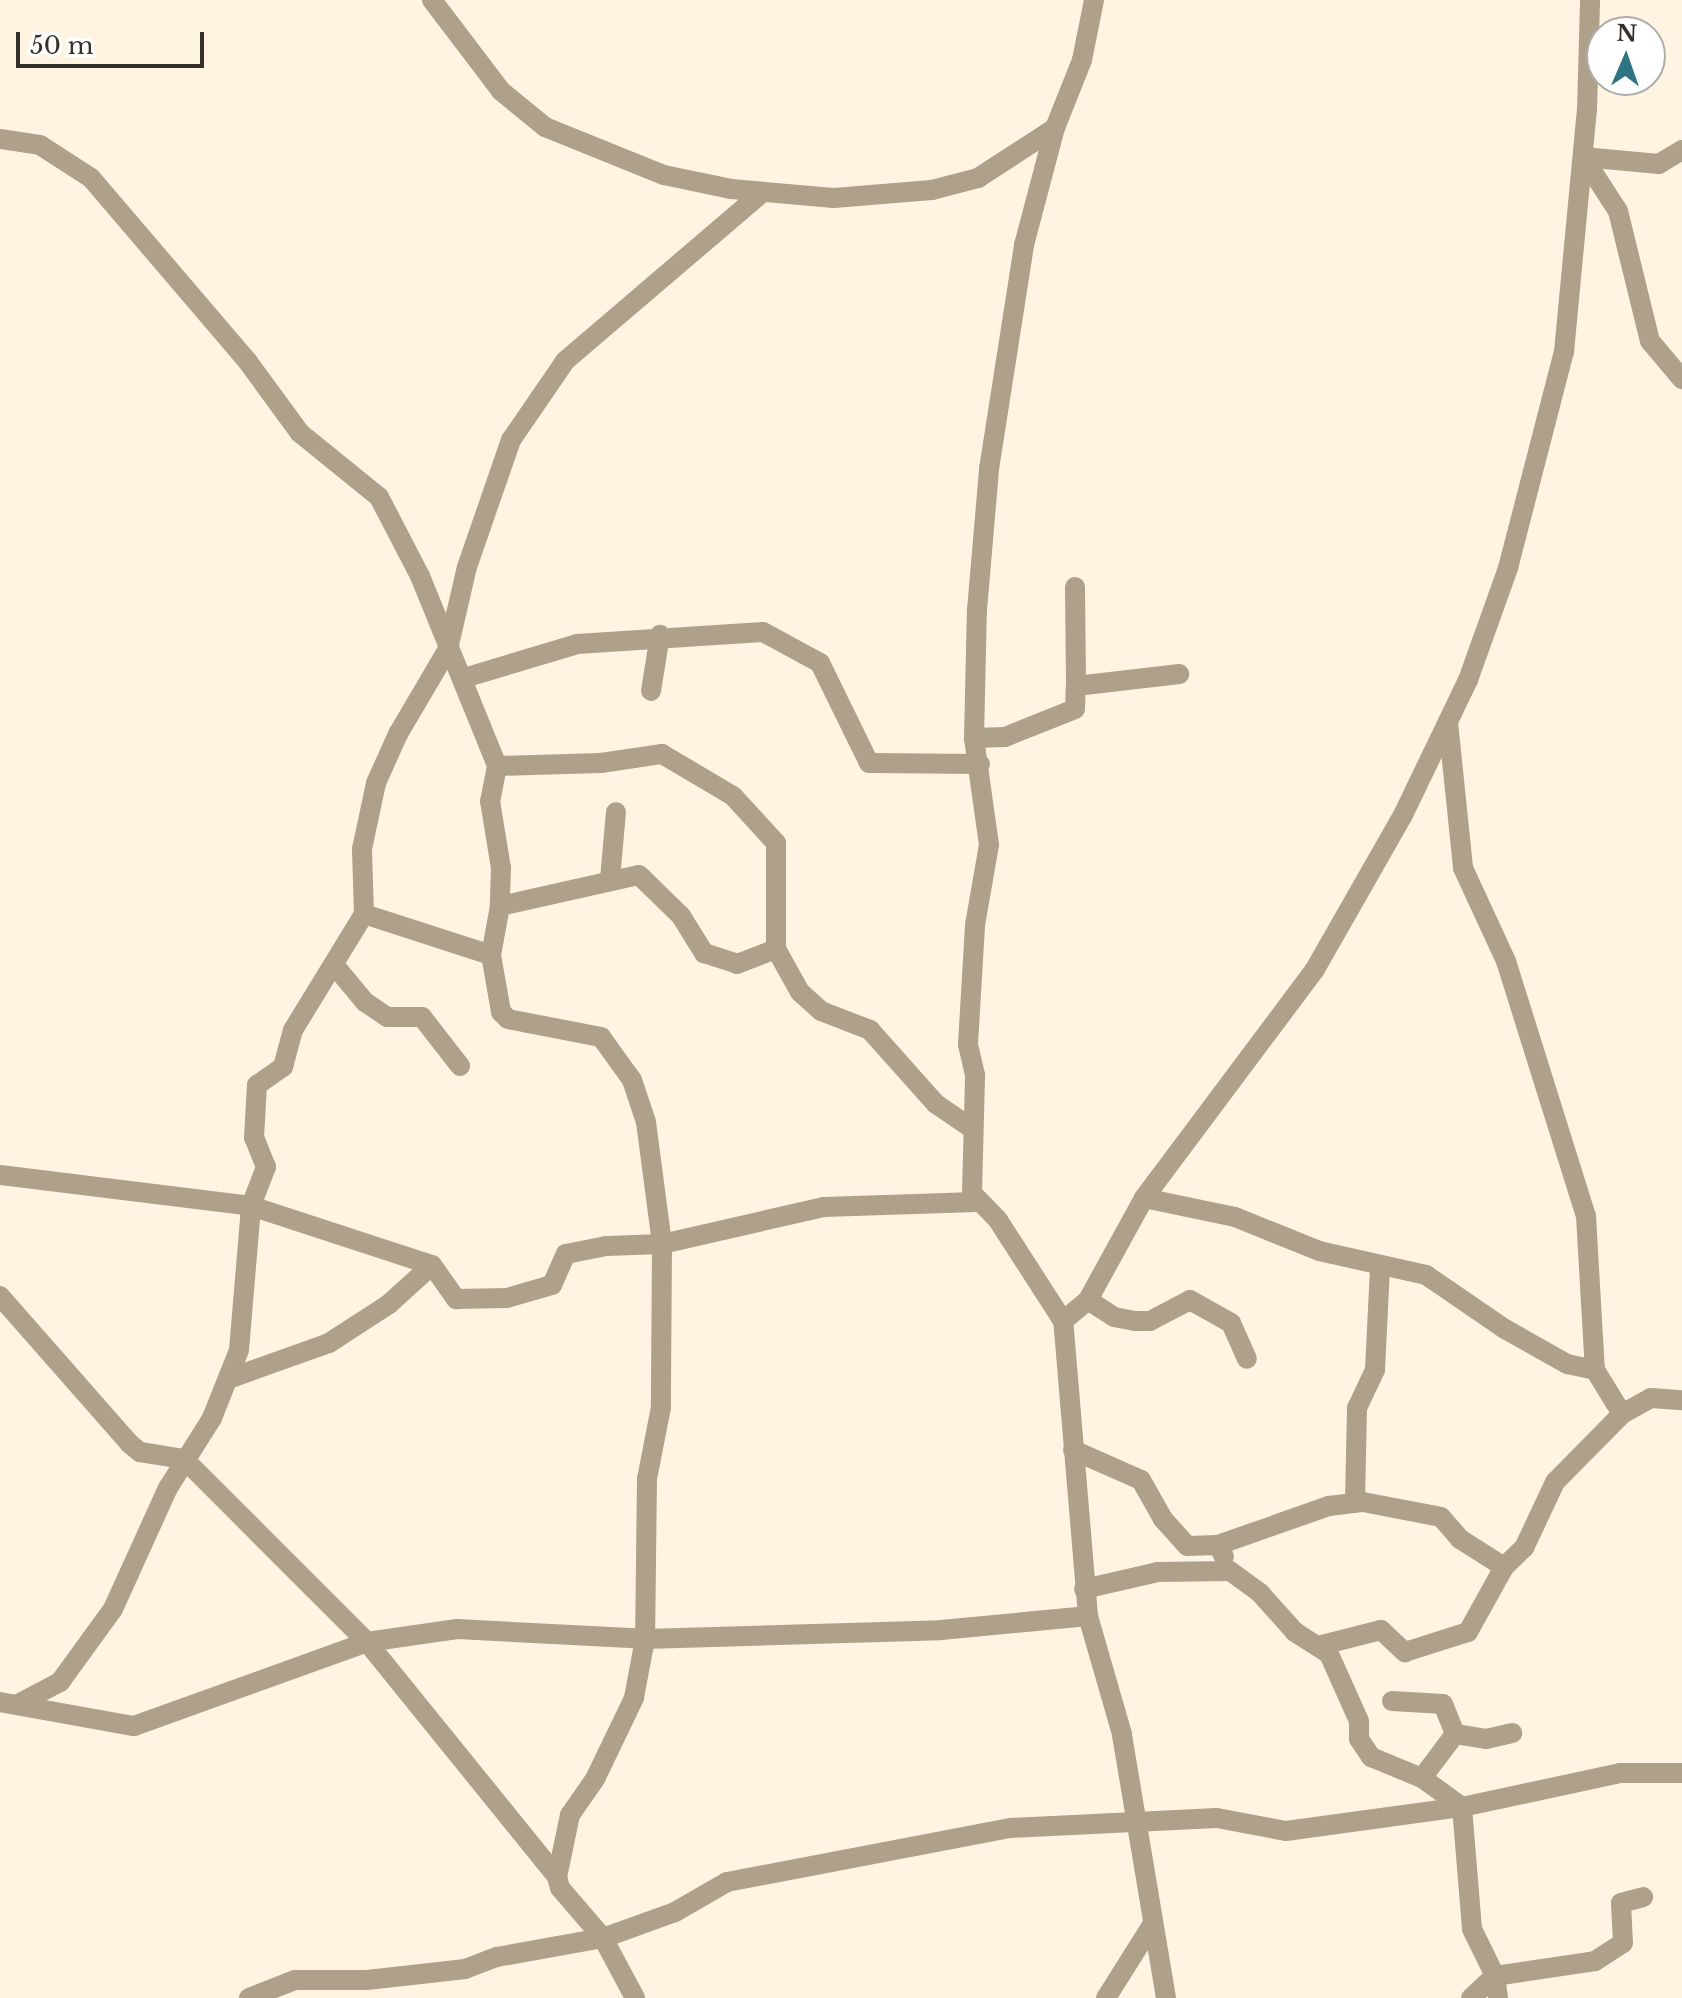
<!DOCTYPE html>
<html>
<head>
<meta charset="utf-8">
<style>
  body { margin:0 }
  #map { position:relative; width:1682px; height:1998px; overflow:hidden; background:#fff4e2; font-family:"Libre Baskerville",serif }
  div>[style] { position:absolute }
  .minor>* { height:20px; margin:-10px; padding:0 10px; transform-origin:10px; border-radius:10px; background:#afa189 }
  span { translate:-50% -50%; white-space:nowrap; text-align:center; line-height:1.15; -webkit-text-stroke:7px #fff; paint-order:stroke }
  .north { position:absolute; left:1586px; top:16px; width:80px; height:80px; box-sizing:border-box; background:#fff; border:2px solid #afaca9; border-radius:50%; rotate:2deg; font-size:22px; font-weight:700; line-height:32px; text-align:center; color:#363028 }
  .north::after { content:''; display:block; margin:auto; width:28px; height:36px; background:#2f7483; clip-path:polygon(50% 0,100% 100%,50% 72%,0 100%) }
  .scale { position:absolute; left:16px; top:32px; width:188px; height:36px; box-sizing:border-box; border:4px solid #363028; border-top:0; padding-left:10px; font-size:24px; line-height:28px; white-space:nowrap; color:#363028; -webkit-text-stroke:6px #fff; paint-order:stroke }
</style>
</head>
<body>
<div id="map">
  <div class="minor">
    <div style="left:432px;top:0;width:114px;rotate:52.8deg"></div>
    <div style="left:501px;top:91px;width:57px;rotate:39.3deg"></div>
    <div style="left:545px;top:127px;width:128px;rotate:22deg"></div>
    <div style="left:664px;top:175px;width:68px;rotate:11.8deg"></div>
    <div style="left:731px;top:189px;width:103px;rotate:5deg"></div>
    <div style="left:834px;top:198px;width:98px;rotate:-4.7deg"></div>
    <div style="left:932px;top:190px;width:48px;rotate:-14.6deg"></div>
    <div style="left:978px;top:178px;width:92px;rotate:-33deg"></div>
    <div style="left:0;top:139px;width:40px;rotate:8.5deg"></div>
    <div style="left:40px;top:145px;width:61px;rotate:32.9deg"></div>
    <div style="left:91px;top:178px;width:242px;rotate:49.5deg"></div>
    <div style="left:248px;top:362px;width:88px;rotate:53.8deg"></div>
    <div style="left:300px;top:433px;width:102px;rotate:39deg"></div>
    <div style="left:379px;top:497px;width:89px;rotate:62.6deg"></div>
    <div style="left:420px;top:576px;width:205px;rotate:67.9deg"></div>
    <div style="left:497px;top:766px;width:36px;rotate:101deg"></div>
    <div style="left:490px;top:801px;width:68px;rotate:80.7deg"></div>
    <div style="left:501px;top:868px;width:38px;rotate:92deg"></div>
    <div style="left:500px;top:906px;width:50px;rotate:100.4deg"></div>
    <div style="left:491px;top:955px;width:58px;rotate:80deg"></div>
    <div style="left:501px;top:1012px;width:10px;rotate:45deg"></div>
    <div style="left:508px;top:1019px;width:95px;rotate:11deg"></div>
    <div style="left:601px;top:1037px;width:53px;rotate:54.2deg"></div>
    <div style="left:632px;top:1080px;width:44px;rotate:71.6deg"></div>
    <div style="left:646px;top:1122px;width:123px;rotate:82.5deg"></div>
    <div style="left:662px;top:1244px;width:163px;rotate:90.4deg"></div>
    <div style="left:661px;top:1407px;width:73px;rotate:101deg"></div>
    <div style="left:647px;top:1479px;width:160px;rotate:90.7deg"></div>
    <div style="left:645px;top:1639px;width:60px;rotate:100.6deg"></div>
    <div style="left:634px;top:1698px;width:90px;rotate:115.7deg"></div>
    <div style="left:595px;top:1779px;width:44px;rotate:124.8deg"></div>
    <div style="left:570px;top:1815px;width:63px;rotate:101.8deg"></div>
    <div style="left:557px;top:1877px;width:11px;rotate:75deg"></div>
    <div style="left:560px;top:1888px;width:66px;rotate:49.3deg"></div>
    <div style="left:603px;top:1938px;width:68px;rotate:61.9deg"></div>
    <div style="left:1682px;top:150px;width:27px;rotate:149deg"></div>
    <div style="left:1659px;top:164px;width:76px;rotate:-174.7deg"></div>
    <div style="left:1583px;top:157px;width:64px;rotate:57.1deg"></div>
    <div style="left:1618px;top:211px;width:134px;rotate:76.2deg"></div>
    <div style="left:1650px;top:341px;width:50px;rotate:49.9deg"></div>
    <div style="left:1075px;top:587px;width:99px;rotate:89.4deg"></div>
    <div style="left:464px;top:678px;width:118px;rotate:-16.7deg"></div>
    <div style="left:577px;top:644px;width:186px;rotate:-3.7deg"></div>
    <div style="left:763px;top:632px;width:65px;rotate:28.5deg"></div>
    <div style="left:820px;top:663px;width:111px;rotate:63.9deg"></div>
    <div style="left:869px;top:763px;width:111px;rotate:0.5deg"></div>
    <div style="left:651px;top:691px;width:57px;rotate:-80.9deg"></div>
    <div style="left:1448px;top:722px;width:147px;rotate:84.1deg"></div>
    <div style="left:1463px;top:868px;width:102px;rotate:65.2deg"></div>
    <div style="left:1506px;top:961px;width:267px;rotate:72.6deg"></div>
    <div style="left:1586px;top:1216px;width:154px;rotate:86.7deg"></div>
    <div style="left:974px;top:738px;width:31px;rotate:-2deg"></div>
    <div style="left:1005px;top:737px;width:75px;rotate:-21.8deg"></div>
    <div style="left:1075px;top:709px;width:23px;rotate:-88deg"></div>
    <div style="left:1076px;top:686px;width:104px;rotate:-6.6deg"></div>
    <div style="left:497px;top:766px;width:104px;rotate:-1.7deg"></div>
    <div style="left:601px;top:763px;width:62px;rotate:-8.4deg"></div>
    <div style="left:662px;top:754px;width:82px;rotate:30.6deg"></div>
    <div style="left:733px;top:796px;width:64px;rotate:47.5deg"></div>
    <div style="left:776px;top:843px;width:106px;rotate:90deg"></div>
    <div style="left:776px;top:949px;width:49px;rotate:60.8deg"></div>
    <div style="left:800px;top:992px;width:28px;rotate:42deg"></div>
    <div style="left:821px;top:1011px;width:53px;rotate:21.2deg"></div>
    <div style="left:870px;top:1030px;width:99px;rotate:48.3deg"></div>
    <div style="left:936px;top:1104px;width:41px;rotate:34.1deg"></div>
    <div style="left:610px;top:879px;width:67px;rotate:-84.9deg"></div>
    <div style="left:500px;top:906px;width:142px;rotate:-12.6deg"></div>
    <div style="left:639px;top:875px;width:59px;rotate:44.3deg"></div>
    <div style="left:681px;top:916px;width:44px;rotate:58.1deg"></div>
    <div style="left:704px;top:953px;width:35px;rotate:18deg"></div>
    <div style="left:737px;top:964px;width:42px;rotate:-21deg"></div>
    <div style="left:364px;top:914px;width:133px;rotate:17.9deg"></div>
    <div style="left:335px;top:966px;width:47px;rotate:50.2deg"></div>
    <div style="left:365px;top:1002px;width:27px;rotate:34deg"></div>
    <div style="left:387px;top:1017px;width:35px"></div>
    <div style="left:422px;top:1017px;width:62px;rotate:52.2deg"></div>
    <div style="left:0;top:1175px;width:253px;rotate:7deg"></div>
    <div style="left:251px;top:1206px;width:190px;rotate:18.1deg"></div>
    <div style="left:432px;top:1265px;width:42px;rotate:54.8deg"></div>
    <div style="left:456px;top:1299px;width:51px;rotate:-1.1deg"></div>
    <div style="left:507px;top:1298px;width:47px;rotate:-16.1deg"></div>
    <div style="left:552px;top:1285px;width:34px;rotate:-66deg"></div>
    <div style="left:566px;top:1254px;width:41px;rotate:-11.3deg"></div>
    <div style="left:606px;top:1246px;width:56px;rotate:-2deg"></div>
    <div style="left:662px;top:1244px;width:166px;rotate:-12.9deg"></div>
    <div style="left:824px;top:1207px;width:152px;rotate:-1.9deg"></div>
    <div style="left:1144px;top:1198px;width:93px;rotate:11.8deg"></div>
    <div style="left:1235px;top:1217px;width:91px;rotate:22deg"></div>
    <div style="left:1319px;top:1251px;width:110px;rotate:12.6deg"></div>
    <div style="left:1426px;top:1275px;width:96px;rotate:34.4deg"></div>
    <div style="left:1505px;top:1329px;width:71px;rotate:29.4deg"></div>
    <div style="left:1567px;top:1364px;width:29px;rotate:12deg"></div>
    <div style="left:1595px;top:1370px;width:52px;rotate:58.5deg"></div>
    <div style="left:1622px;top:1414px;width:33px;rotate:-29deg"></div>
    <div style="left:1651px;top:1398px;width:31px;rotate:4deg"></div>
    <div style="left:0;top:1296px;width:197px;rotate:48.7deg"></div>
    <div style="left:130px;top:1444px;width:13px;rotate:39deg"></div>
    <div style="left:140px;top:1452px;width:45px;rotate:9deg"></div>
    <div style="left:184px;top:1459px;width:259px;rotate:45deg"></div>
    <div style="left:367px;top:1642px;width:302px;rotate:51deg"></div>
    <div style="left:1088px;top:1300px;width:31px;rotate:33deg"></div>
    <div style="left:1114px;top:1317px;width:21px;rotate:11deg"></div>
    <div style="left:1135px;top:1321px;width:15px"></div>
    <div style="left:1150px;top:1321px;width:45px;rotate:-27.7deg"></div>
    <div style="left:1190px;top:1300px;width:47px;rotate:29.3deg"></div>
    <div style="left:1231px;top:1323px;width:39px;rotate:66deg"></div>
    <div style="left:1063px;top:1321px;width:120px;rotate:-122.8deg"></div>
    <div style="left:998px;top:1220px;width:37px;rotate:-134deg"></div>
    <div style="left:972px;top:1193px;width:118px;rotate:-88.5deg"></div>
    <div style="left:975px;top:1075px;width:32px;rotate:-103deg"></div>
    <div style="left:968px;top:1044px;width:119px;rotate:-86.6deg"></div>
    <div style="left:975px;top:925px;width:81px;rotate:-80.1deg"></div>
    <div style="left:989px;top:845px;width:108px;rotate:-98deg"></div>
    <div style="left:974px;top:738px;width:128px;rotate:-88.7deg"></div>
    <div style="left:977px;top:610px;width:142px;rotate:-85.1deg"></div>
    <div style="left:989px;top:469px;width:227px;rotate:-81.1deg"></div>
    <div style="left:1024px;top:245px;width:121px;rotate:-75.2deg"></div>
    <div style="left:1055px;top:128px;width:73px;rotate:-68.3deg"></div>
    <div style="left:1082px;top:60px;width:61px;rotate:-78.7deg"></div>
    <div style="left:228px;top:1379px;width:107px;rotate:-19.6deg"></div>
    <div style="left:329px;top:1343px;width:72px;rotate:-33deg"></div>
    <div style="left:389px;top:1304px;width:58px;rotate:-42.2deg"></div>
    <div style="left:1073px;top:1450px;width:74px;rotate:23.8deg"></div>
    <div style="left:1141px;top:1480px;width:45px;rotate:60.6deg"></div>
    <div style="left:1163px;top:1519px;width:36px;rotate:48deg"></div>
    <div style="left:1187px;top:1546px;width:31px;rotate:-2deg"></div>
    <div style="left:1218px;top:1545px;width:13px;rotate:63deg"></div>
    <div style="left:1355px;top:1503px;width:95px;rotate:-88.8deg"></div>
    <div style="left:1357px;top:1408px;width:42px;rotate:-64.7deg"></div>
    <div style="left:1375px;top:1370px;width:103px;rotate:-87.2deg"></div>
    <div style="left:1218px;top:1545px;width:118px;rotate:-19.4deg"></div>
    <div style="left:1329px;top:1506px;width:34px;rotate:-7deg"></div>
    <div style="left:1363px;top:1502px;width:79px;rotate:10.9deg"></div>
    <div style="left:1441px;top:1517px;width:29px;rotate:49deg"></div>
    <div style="left:1460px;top:1539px;width:52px;rotate:32.5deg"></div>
    <div style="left:1084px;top:1589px;width:76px;rotate:-12.9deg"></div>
    <div style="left:1158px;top:1572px;width:72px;rotate:-0.8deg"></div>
    <div style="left:1230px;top:1571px;width:37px;rotate:36deg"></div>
    <div style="left:1260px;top:1593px;width:52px;rotate:48.1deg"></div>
    <div style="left:1295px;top:1632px;width:40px;rotate:32.9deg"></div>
    <div style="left:1329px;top:1654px;width:73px;rotate:65.9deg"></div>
    <div style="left:1359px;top:1721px;width:18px;rotate:90deg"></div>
    <div style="left:1359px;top:1739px;width:22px;rotate:56deg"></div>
    <div style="left:1371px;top:1757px;width:55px;rotate:22.4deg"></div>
    <div style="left:1422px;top:1778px;width:49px;rotate:35.9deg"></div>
    <div style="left:1462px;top:1807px;width:122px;rotate:85.3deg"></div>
    <div style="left:1472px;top:1929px;width:52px;rotate:63.9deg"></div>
    <div style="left:1495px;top:1976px;width:22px;rotate:82deg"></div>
    <div style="left:1318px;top:1646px;width:65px;rotate:-14.3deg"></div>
    <div style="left:1381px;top:1630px;width:33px;rotate:43deg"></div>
    <div style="left:1405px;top:1652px;width:66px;rotate:-17.6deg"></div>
    <div style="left:1468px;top:1632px;width:74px;rotate:-61deg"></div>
    <div style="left:1504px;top:1567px;width:28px;rotate:-44deg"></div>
    <div style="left:1524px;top:1548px;width:73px;rotate:-64.8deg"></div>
    <div style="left:1555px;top:1482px;width:95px;rotate:-45.4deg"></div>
    <div style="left:1392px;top:1701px;width:51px;rotate:3.4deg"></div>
    <div style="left:1443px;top:1704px;width:32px;rotate:68deg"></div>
    <div style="left:1455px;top:1734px;width:31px;rotate:9deg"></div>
    <div style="left:1486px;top:1739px;width:27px;rotate:-13deg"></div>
    <div style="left:0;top:1702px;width:136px;rotate:10.2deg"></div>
    <div style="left:134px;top:1726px;width:248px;rotate:-19.8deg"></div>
    <div style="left:367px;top:1642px;width:91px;rotate:-8.2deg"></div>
    <div style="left:457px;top:1629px;width:188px;rotate:3deg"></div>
    <div style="left:645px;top:1639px;width:296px;rotate:-1.7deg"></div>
    <div style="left:941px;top:1630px;width:148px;rotate:-5.4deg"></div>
    <div style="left:18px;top:1704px;width:47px;rotate:-27.6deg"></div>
    <div style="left:60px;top:1682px;width:90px;rotate:-54deg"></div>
    <div style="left:113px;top:1609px;width:133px;rotate:-65.6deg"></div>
    <div style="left:168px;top:1488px;width:83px;rotate:-57.8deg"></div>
    <div style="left:212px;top:1418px;width:73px;rotate:-68.3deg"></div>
    <div style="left:239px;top:1350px;width:144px;rotate:-85.2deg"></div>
    <div style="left:251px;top:1206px;width:42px;rotate:-69deg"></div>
    <div style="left:266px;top:1167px;width:31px;rotate:-112deg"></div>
    <div style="left:254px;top:1138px;width:53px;rotate:-86.8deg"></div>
    <div style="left:257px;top:1085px;width:32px;rotate:-35deg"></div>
    <div style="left:283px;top:1067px;width:38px;rotate:-75deg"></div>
    <div style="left:293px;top:1030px;width:136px;rotate:-58.5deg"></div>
    <div style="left:364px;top:914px;width:65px;rotate:-91.8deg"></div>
    <div style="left:362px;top:849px;width:67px;rotate:-78deg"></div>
    <div style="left:376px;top:783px;width:54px;rotate:-65.8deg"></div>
    <div style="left:398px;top:734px;width:99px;rotate:-59.5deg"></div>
    <div style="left:448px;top:649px;width:84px;rotate:-77deg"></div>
    <div style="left:467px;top:567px;width:134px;rotate:-70.9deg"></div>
    <div style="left:511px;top:440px;width:96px;rotate:-55.6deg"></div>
    <div style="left:565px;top:361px;width:260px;rotate:-40.5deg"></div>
    <div style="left:1422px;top:1778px;width:55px;rotate:-53.1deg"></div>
    <div style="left:249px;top:1998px;width:49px;rotate:-21.4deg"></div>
    <div style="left:295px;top:1980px;width:72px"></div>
    <div style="left:367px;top:1980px;width:99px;rotate:-6.4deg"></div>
    <div style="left:465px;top:1969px;width:34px;rotate:-21deg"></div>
    <div style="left:497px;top:1957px;width:108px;rotate:-10.2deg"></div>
    <div style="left:603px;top:1938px;width:77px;rotate:-19.9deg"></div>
    <div style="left:675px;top:1912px;width:60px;rotate:-30deg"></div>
    <div style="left:727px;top:1882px;width:288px;rotate:-10.8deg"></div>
    <div style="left:1010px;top:1828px;width:207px;rotate:-2.8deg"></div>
    <div style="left:1217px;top:1818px;width:70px;rotate:10.7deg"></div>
    <div style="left:1286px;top:1831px;width:178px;rotate:-7.8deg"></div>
    <div style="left:1462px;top:1807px;width:162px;rotate:-12.1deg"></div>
    <div style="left:1620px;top:1773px;width:62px"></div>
    <div style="left:1106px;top:1998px;width:86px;rotate:-57.8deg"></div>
    <div style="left:1166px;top:1998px;width:268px;rotate:-99.5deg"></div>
    <div style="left:1122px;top:1734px;width:123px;rotate:-106.1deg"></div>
    <div style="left:1088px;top:1616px;width:296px;rotate:-94.8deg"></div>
    <div style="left:1063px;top:1321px;width:33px;rotate:-40deg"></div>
    <div style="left:1088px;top:1300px;width:116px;rotate:-61.2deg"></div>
    <div style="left:1144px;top:1198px;width:284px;rotate:-53.2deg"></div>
    <div style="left:1314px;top:971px;width:180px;rotate:-60.3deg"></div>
    <div style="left:1403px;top:815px;width:150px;rotate:-64.3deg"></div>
    <div style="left:1468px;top:680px;width:119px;rotate:-70.3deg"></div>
    <div style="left:1508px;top:568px;width:223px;rotate:-75.5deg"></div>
    <div style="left:1564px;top:352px;width:243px;rotate:-84.6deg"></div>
    <div style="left:1587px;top:110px;width:110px;rotate:-88.4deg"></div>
    <div style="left:1471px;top:1998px;width:33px;rotate:-43deg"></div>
    <div style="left:1495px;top:1976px;width:101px;rotate:-8.5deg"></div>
    <div style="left:1595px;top:1961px;width:33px;rotate:-33deg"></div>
    <div style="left:1623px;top:1943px;width:40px;rotate:-92.9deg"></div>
    <div style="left:1621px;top:1903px;width:23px;rotate:-15deg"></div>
  </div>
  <div class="north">N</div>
  <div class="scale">50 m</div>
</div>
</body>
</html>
